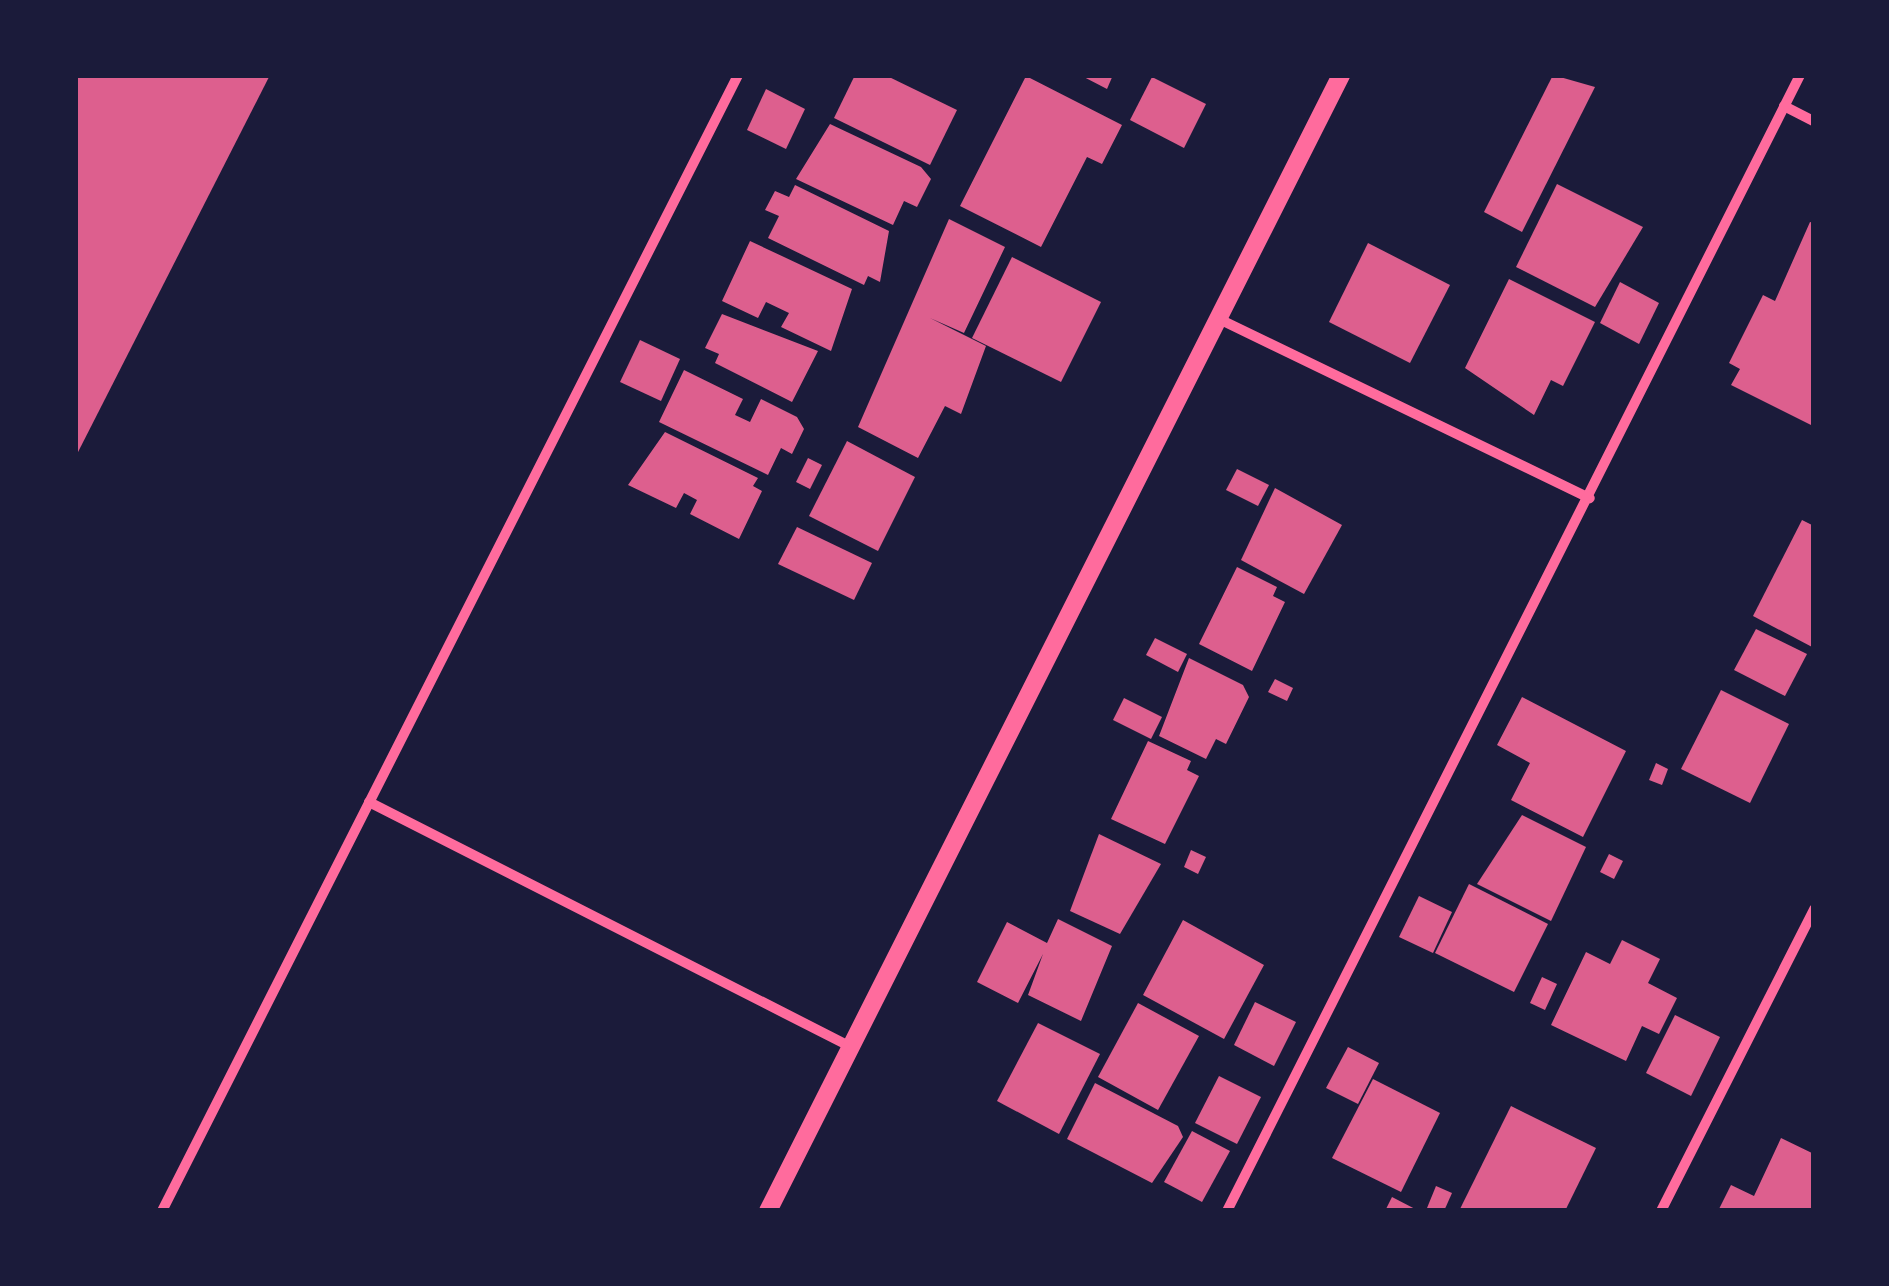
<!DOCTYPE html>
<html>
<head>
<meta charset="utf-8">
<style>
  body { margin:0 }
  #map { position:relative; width:1889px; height:1286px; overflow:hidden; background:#1b1b3a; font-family:Quicksand,sans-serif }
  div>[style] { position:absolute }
  .building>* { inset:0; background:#dd5f8e }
  .minor>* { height:10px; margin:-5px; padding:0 5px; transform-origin:5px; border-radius:5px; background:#ff6b9d }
  .tertiary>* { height:18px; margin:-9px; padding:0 9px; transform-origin:9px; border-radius:9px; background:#ff6b9d }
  span { translate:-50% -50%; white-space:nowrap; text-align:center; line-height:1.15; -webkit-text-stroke:9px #1b1b3a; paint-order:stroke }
  .frame { position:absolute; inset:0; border:78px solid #1b1b3a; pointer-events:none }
</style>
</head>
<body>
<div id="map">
  <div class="building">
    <div style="clip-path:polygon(75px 75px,270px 75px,75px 458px)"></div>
    <div style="clip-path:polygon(855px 75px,885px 75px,957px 110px,930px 165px,834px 118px)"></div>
    <div style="clip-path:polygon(1080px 75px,1113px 75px,1107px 89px)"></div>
    <div style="clip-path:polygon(1553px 75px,1595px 87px,1522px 232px,1484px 212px)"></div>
    <div style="clip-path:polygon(1026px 76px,1122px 125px,1102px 164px,1087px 157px,1041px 247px,960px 206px)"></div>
    <div style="clip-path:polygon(1152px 77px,1206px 104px,1184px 148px,1130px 120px)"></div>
    <div style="clip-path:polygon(766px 89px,805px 109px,786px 149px,747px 130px)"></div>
    <div style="clip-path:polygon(830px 124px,921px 167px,931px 179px,917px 207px,904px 201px,893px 225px,796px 179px)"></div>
    <div style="clip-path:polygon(1557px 184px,1643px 227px,1595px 307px,1516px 267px)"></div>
    <div style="clip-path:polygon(795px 185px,889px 231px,880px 282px,868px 276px,864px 285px,768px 238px,779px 216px,765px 210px,775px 191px,789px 197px)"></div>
    <div style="clip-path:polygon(949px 219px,1005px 247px,964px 333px,930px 318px,986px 346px,961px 414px,945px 406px,918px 458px,858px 427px)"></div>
    <div style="clip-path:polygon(1810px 222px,1814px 223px,1811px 425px,1731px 385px,1740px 369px,1729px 363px,1763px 295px,1775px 301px)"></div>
    <div style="clip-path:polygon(750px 241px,852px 289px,831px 351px,781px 327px,789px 313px,766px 302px,758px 318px,722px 301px)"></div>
    <div style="clip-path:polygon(1368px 243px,1450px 285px,1410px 363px,1329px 322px)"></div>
    <div style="clip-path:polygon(1012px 257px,1101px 302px,1061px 382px,972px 338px)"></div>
    <div style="clip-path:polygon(1509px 279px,1595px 322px,1563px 386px,1551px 380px,1534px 415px,1465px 368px)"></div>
    <div style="clip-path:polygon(1620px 282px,1659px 303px,1639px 344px,1600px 323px)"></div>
    <div style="clip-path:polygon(722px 314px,818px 351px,792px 402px,715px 363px,719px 354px,705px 348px)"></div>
    <div style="clip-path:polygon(640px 340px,680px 359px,661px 401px,620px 382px)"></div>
    <div style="clip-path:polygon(684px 370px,743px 399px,735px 415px,750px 422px,761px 399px,797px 417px,804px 429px,792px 454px,781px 448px,768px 475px,659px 422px)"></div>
    <div style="clip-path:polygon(665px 432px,758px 478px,753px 486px,762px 491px,739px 539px,690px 514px,697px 500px,684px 493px,676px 508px,628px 485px)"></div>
    <div style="clip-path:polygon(847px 441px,915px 477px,878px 551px,809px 516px)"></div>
    <div style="clip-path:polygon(808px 458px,822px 465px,810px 489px,796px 482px)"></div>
    <div style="clip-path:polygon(1237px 469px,1269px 485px,1258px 506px,1226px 490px)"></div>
    <div style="clip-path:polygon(1275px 488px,1342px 525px,1304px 594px,1241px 560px)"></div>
    <div style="clip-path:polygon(1802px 520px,1814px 526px,1814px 648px,1753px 616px)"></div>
    <div style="clip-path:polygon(797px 527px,872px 563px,854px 600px,778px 564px)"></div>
    <div style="clip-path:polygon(1237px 567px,1277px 587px,1273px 596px,1285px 602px,1252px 671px,1199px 644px)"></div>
    <div style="clip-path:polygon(1756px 629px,1807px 654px,1785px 696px,1734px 670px)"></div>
    <div style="clip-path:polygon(1155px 638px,1187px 654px,1178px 672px,1146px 655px)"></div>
    <div style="clip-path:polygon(1189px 658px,1243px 685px,1249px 697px,1226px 744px,1216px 739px,1206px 759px,1159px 736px)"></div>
    <div style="clip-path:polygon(1275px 679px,1293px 688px,1287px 701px,1268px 692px)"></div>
    <div style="clip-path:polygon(1721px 690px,1789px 724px,1750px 803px,1681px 769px)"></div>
    <div style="clip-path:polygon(1522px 697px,1626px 751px,1583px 837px,1511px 800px,1530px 763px,1497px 745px)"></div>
    <div style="clip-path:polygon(1124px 698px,1162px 717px,1151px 739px,1113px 720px)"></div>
    <div style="clip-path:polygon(1148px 741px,1191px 761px,1187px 770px,1199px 776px,1165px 844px,1111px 819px)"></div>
    <div style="clip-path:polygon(1656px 763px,1668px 769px,1662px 785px,1649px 780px)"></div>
    <div style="clip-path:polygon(1522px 815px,1586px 847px,1551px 921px,1477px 884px)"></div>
    <div style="clip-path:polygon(1099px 834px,1161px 864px,1120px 934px,1070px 911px)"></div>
    <div style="clip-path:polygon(1191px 850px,1206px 857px,1198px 874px,1184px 867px)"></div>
    <div style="clip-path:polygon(1609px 854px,1623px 861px,1614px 879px,1600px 872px)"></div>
    <div style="clip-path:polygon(1469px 884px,1548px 924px,1514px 992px,1435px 953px)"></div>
    <div style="clip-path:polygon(1419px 896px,1452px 912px,1433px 953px,1399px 937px)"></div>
    <div style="clip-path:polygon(1058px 919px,1112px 946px,1081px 1021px,1028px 995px,1043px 954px,1018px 1003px,977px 982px,1007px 922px,1047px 943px)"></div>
    <div style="clip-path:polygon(1183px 920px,1264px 965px,1224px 1039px,1143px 995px)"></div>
    <div style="clip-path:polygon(1622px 940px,1660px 959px,1648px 983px,1677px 998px,1659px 1034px,1642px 1026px,1626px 1061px,1551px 1025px,1586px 952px,1610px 964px)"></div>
    <div style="clip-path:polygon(1542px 977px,1557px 984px,1545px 1010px,1530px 1003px)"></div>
    <div style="clip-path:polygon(1255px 1002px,1296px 1022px,1274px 1066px,1234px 1045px)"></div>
    <div style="clip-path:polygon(1138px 1003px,1199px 1036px,1158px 1110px,1098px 1077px)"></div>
    <div style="clip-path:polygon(1675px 1015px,1720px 1037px,1691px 1096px,1646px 1073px)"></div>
    <div style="clip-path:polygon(1038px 1023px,1100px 1054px,1059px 1134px,997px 1101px)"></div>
    <div style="clip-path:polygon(1348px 1047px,1379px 1063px,1358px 1104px,1326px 1088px)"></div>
    <div style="clip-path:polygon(1219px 1076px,1261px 1097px,1237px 1144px,1195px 1123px)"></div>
    <div style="clip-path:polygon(1373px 1079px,1440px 1113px,1401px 1192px,1332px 1158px)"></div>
    <div style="clip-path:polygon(1095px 1083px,1178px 1126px,1183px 1137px,1152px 1183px,1067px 1139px)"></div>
    <div style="clip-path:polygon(1511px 1106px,1596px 1148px,1565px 1211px,1459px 1211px)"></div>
    <div style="clip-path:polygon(1192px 1131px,1230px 1151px,1202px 1202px,1164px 1182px)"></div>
    <div style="clip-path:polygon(1781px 1138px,1814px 1154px,1814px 1211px,1718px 1211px,1731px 1185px,1754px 1196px)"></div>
    <div style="clip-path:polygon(1436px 1186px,1452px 1193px,1444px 1211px,1427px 1208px)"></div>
    <div style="clip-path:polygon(1392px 1197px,1419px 1211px,1385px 1211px)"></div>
  </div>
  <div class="minor">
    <div style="left:1784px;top:106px;width:34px;rotate:27deg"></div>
    <div style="left:1217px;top:318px;width:414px;rotate:25.8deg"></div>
    <div style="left:369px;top:802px;width:541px;rotate:26.94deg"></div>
    <div style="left:162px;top:1211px;width:1274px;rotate:-63.11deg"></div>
    <div style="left:1227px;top:1211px;width:1272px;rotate:-63.23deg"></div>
    <div style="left:1661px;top:1211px;width:339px;rotate:-63.1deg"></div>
  </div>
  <div class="tertiary">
    <div style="left:768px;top:1211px;width:1272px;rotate:-63.23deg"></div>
  </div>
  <div class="frame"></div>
</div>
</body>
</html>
